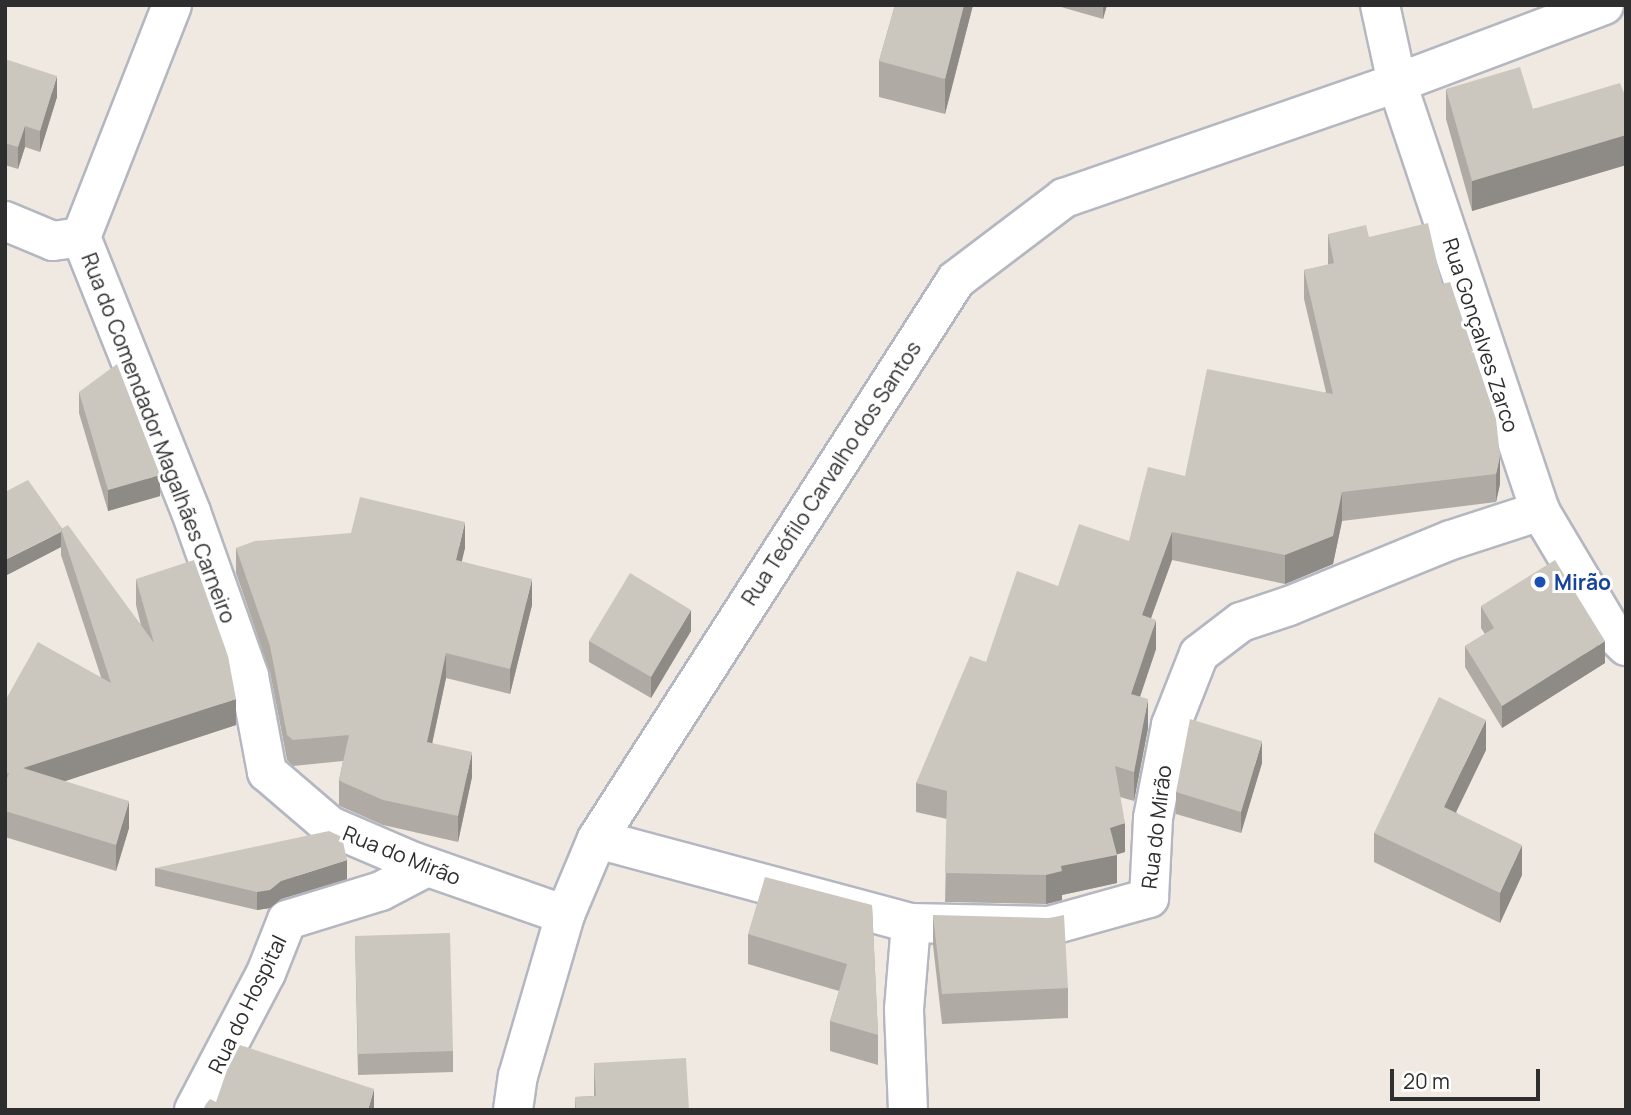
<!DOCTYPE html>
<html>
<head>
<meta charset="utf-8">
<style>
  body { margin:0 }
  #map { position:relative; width:1631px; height:1115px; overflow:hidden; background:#efe9e1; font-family:Manrope,sans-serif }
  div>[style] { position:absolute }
  .roads { filter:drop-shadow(2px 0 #b4b7c1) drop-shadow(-2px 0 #b4b7c1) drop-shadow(0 2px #b4b7c1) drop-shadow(0 -2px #b4b7c1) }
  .minor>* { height:38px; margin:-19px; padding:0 19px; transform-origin:19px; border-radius:19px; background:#fff }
  .tertiary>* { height:38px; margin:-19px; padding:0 19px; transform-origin:19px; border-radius:19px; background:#fff }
  .secondary>* { height:38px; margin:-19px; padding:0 19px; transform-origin:19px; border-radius:19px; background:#fff }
  .wall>* { inset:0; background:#afaba4 }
  .shaded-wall>* { inset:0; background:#8e8b86 }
  .building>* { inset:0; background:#cbc7bf }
  .dots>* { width:19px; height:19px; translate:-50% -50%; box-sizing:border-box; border:4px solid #fff; border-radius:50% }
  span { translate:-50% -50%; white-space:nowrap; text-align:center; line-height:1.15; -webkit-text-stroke:6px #fff; paint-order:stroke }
  .street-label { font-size:21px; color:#2e2e2e }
  .transit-label { font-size:21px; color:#164399; font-weight:700 }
  .left { translate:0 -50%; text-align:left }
  .frame { position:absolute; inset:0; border:7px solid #2e2e2e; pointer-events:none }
  .scale { position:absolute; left:1390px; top:1069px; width:150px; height:32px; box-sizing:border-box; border:4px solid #2e2e2e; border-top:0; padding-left:9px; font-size:21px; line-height:24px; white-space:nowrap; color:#2e2e2e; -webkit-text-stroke:5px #fff; paint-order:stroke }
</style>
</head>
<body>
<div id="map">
  <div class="roads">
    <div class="minor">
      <div style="left:172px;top:5px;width:249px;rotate:111.4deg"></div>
      <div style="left:81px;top:237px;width:296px;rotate:68.2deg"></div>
      <div style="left:191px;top:512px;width:174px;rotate:70.5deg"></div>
      <div style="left:249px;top:676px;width:98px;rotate:79.4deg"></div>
      <div style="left:267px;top:772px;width:83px;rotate:40.6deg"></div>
      <div style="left:330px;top:826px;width:91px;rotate:23.2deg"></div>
      <div style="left:414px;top:862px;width:160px;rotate:19.3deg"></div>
      <div style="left:5px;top:221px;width:52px;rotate:22.6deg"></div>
      <div style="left:53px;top:241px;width:28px;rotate:-8deg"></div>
      <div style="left:597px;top:839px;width:325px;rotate:15deg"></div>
      <div style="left:911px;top:923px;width:138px;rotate:1.2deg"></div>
      <div style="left:1049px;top:926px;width:104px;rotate:-15.6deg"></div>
      <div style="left:1149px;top:898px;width:80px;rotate:-87.1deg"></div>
      <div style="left:1153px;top:818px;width:95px;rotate:-79deg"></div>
      <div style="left:1171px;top:725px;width:76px;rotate:-68.5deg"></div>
      <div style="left:1199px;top:654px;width:53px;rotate:-37.3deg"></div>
      <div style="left:1241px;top:622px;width:51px;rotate:-18.4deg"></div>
      <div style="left:1289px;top:606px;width:175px;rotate:-22.2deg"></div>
      <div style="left:1451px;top:540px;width:94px;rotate:-18deg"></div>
      <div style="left:194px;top:1110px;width:155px;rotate:-62.3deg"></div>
      <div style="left:266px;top:973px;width:57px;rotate:-68.4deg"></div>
      <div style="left:287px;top:920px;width:98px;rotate:-17.1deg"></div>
      <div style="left:381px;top:891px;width:52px;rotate:-27.6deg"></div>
      <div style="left:908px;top:1110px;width:101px;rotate:-92.3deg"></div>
      <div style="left:904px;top:1009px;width:86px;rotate:-85.3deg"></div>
    </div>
    <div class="tertiary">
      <div style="left:1380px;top:5px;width:80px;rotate:77.7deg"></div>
      <div style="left:1397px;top:83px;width:451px;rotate:71.5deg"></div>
      <div style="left:1540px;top:511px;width:141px;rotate:59.2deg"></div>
      <div style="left:1612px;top:632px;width:20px;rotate:45deg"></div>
    </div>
    <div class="secondary">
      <div style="left:513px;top:1110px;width:34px;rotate:-82deg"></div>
      <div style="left:518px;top:1076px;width:168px;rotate:-73.7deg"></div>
      <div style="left:565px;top:915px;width:82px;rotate:-67.2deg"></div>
      <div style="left:597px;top:839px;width:664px;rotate:-57.29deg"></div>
      <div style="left:956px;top:280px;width:136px;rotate:-37.2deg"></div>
      <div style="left:1064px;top:198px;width:352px;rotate:-19.1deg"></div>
      <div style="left:1397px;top:83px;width:221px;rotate:-20.6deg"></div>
    </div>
  </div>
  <div class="wall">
    <div style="clip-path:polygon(895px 5px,973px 5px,945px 114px,879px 97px,879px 61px)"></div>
    <div style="clip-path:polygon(1054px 5px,1107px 5px,1103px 19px)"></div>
    <div style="clip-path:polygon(5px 59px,57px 97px,40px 152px,25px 147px,18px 169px,5px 165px)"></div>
    <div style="clip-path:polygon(1446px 89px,1533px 109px,1626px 92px,1626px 165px,1472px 211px,1446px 119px)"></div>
    <div style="clip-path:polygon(1328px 234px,1369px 237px,1442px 284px,1500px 484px,1496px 502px,1342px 521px,1333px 564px,1285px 584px,1172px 560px,1151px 618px,1156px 649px,1140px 697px,1148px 728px,1134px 801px,1120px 797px,1125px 852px,1117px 854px,1117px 883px,1062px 895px,1062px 900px,1046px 904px,945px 902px,947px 819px,916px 812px,916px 783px,986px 662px,1058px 586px,1129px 541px,1185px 476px,1326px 392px,1304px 299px,1304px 270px,1328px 265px)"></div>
    <div style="clip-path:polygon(79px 392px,160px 496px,108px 511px,79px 413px)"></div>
    <div style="clip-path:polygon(62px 528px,141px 625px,136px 605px,136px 579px,236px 725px,64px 781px,129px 828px,116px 871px,5px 837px,5px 701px,101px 677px,61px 555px,61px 547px,5px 576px)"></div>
    <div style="clip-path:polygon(236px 548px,465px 548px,461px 562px,532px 605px,510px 694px,446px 678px,432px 743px,472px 777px,458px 842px,383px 825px,342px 807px,339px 805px,339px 780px,343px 761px,293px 766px,287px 760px,270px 672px,236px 573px)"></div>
    <div style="clip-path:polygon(1481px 606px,1605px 663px,1502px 728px,1465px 667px,1465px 646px,1485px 634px,1481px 628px)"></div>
    <div style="clip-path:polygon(691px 631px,651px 698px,589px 662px,589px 641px)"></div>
    <div style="clip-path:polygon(1486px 750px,1456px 812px,1522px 875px,1500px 923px,1374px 862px,1374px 833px)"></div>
    <div style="clip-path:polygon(1262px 763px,1241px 833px,1176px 814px,1176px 792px)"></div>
    <div style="clip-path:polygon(155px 868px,347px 879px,281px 899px,270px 908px,257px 910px,155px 886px)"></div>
    <div style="clip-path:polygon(872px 905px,878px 1035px,878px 1065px,830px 1051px,830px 1021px,839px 991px,748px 964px,748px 934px)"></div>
    <div style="clip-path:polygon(933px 915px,1068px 988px,1068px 1018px,942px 1024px,933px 945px)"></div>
    <div style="clip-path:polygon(355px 936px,453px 1051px,453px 1072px,358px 1075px)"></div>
    <div style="clip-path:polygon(594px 1063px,689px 1110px,575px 1110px,575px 1097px,594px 1096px)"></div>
  </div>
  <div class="shaded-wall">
    <div style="clip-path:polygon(964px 5px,973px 5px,945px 114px,945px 79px)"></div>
    <div style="clip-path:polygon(1103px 5px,1107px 5px,1103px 19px)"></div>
    <div style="clip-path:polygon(57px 76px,57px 97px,40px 152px,40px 131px)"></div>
    <div style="clip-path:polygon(25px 126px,25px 147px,18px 169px,18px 147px)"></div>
    <div style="clip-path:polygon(1626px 135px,1626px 165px,1472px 211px,1472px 181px)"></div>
    <div style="clip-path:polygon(1500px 455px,1500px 484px,1496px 502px,1496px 474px)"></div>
    <div style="clip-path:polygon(160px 475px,160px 496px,108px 511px,108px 490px)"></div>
    <div style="clip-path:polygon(1342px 492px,1342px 521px,1333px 564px,1285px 584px,1285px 555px)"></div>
    <div style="clip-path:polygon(465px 522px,465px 548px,456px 586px,456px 560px)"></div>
    <div style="clip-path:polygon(61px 532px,61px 547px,5px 576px,5px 560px)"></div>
    <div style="clip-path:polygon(1172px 532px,1172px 560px,1142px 643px,1142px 615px)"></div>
    <div style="clip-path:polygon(532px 579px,532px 605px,510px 694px,510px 669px)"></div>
    <div style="clip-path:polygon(691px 610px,691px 631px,651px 698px,651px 677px)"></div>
    <div style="clip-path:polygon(1156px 620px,1156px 649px,1131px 723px,1131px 694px)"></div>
    <div style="clip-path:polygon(1605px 641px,1605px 663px,1502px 728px,1502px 706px)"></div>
    <div style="clip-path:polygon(446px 653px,446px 678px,427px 768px,427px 742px)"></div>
    <div style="clip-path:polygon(236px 699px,236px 725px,23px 795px,23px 768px)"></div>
    <div style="clip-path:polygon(1148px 699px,1148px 728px,1134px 801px,1134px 772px)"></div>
    <div style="clip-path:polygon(1486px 720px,1486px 750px,1444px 837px,1444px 807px)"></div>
    <div style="clip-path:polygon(1262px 741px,1262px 763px,1241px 833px,1241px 812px)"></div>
    <div style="clip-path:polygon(472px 752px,472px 777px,458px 842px,458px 816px)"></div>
    <div style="clip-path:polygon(129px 801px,129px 828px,116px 871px,116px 845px)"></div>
    <div style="clip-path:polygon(1125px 823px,1125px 852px,1112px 856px,1117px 855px,1117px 883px,1062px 895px,1062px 900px,1046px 904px,1046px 875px,1061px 866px,1110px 828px)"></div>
    <div style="clip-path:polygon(1522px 845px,1522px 875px,1500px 923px,1500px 893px)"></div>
    <div style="clip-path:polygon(347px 860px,347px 879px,281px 899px,270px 908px,257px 910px,257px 892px,281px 881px)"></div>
    <div style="clip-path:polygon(374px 1089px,374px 1110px,368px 1110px)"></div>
  </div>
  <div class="building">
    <div style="clip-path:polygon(895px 5px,964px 5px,945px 79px,879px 61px)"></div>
    <div style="clip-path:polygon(5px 59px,57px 76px,40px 131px,25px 126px,18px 147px,5px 143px)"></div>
    <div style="clip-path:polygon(1520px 67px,1533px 109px,1620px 83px,1624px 93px,1626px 92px,1626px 135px,1472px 181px,1446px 89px)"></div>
    <div style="clip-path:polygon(1428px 223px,1442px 284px,1450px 282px,1496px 419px,1500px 455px,1496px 474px,1342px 492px,1333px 536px,1285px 555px,1172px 532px,1142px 615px,1156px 620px,1131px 694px,1148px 699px,1134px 772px,1115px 766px,1125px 823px,1110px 828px,1117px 855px,1061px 866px,1062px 871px,1046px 875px,945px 873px,947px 791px,916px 783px,970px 656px,986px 662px,1017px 571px,1058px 586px,1079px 524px,1129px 541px,1148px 467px,1185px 476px,1207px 369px,1333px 394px,1304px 270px,1334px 263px,1328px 234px,1366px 225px,1369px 237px)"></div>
    <div style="clip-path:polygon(117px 364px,160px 475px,108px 490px,79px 392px)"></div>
    <div style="clip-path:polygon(28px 480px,62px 528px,61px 529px,61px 532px,5px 560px,5px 492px)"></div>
    <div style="clip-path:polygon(360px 497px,465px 522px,456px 560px,532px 579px,510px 669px,446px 653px,427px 742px,472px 752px,458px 816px,383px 800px,342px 782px,339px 780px,349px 735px,293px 740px,287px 735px,270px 646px,236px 548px,255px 541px,351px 533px)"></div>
    <div style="clip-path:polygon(68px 525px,154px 643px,136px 579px,194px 560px,228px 656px,236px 699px,23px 768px,129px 801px,116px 845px,5px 811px,5px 784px,9px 773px,5px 774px,5px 701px,38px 642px,111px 683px,61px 529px)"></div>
    <div style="clip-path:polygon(1555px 560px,1605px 641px,1502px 706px,1465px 646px,1494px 628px,1481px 606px)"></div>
    <div style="clip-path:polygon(630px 573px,691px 610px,651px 677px,589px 641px)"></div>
    <div style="clip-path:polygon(1439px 697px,1486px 720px,1444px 807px,1522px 845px,1500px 893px,1374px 833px)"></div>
    <div style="clip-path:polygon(1190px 719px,1262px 741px,1241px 812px,1176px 792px)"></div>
    <div style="clip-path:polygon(329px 831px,342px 837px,347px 860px,281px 881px,270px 890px,257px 892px,155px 868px)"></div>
    <div style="clip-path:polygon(765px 877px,872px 905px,878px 1035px,830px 1021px,847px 964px,748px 934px)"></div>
    <div style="clip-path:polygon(933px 915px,1049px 918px,1064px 915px,1068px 988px,942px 994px)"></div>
    <div style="clip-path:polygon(450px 933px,453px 1051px,358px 1054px,355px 936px)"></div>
    <div style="clip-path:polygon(240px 1045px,374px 1089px,368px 1110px,203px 1110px,206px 1104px,210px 1099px,216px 1102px,227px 1070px)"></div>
    <div style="clip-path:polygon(686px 1058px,689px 1110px,576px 1110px,575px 1097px,596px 1096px,594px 1063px)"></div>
  </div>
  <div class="dots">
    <div style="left:1540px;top:582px;background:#1a4fb4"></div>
  </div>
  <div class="street-label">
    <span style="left:1481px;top:335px;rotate:72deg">Rua Gonçalves Zarco</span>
    <span style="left:159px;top:438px;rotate:69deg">Rua do Comendador Magalhães Carneiro</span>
    <span style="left:831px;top:473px;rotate:-57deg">Rua Teófilo Carvalho dos Santos</span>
    <span style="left:1156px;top:827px;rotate:-83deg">Rua do Mirão</span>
    <span style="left:402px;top:855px;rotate:22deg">Rua do Mirão</span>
    <span style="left:247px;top:1004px;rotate:-64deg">Rua do Hospital</span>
  </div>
  <div class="transit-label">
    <span class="left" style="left:1554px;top:582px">Mirão</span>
  </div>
  <div class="frame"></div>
  <div class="scale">20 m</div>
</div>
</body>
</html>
